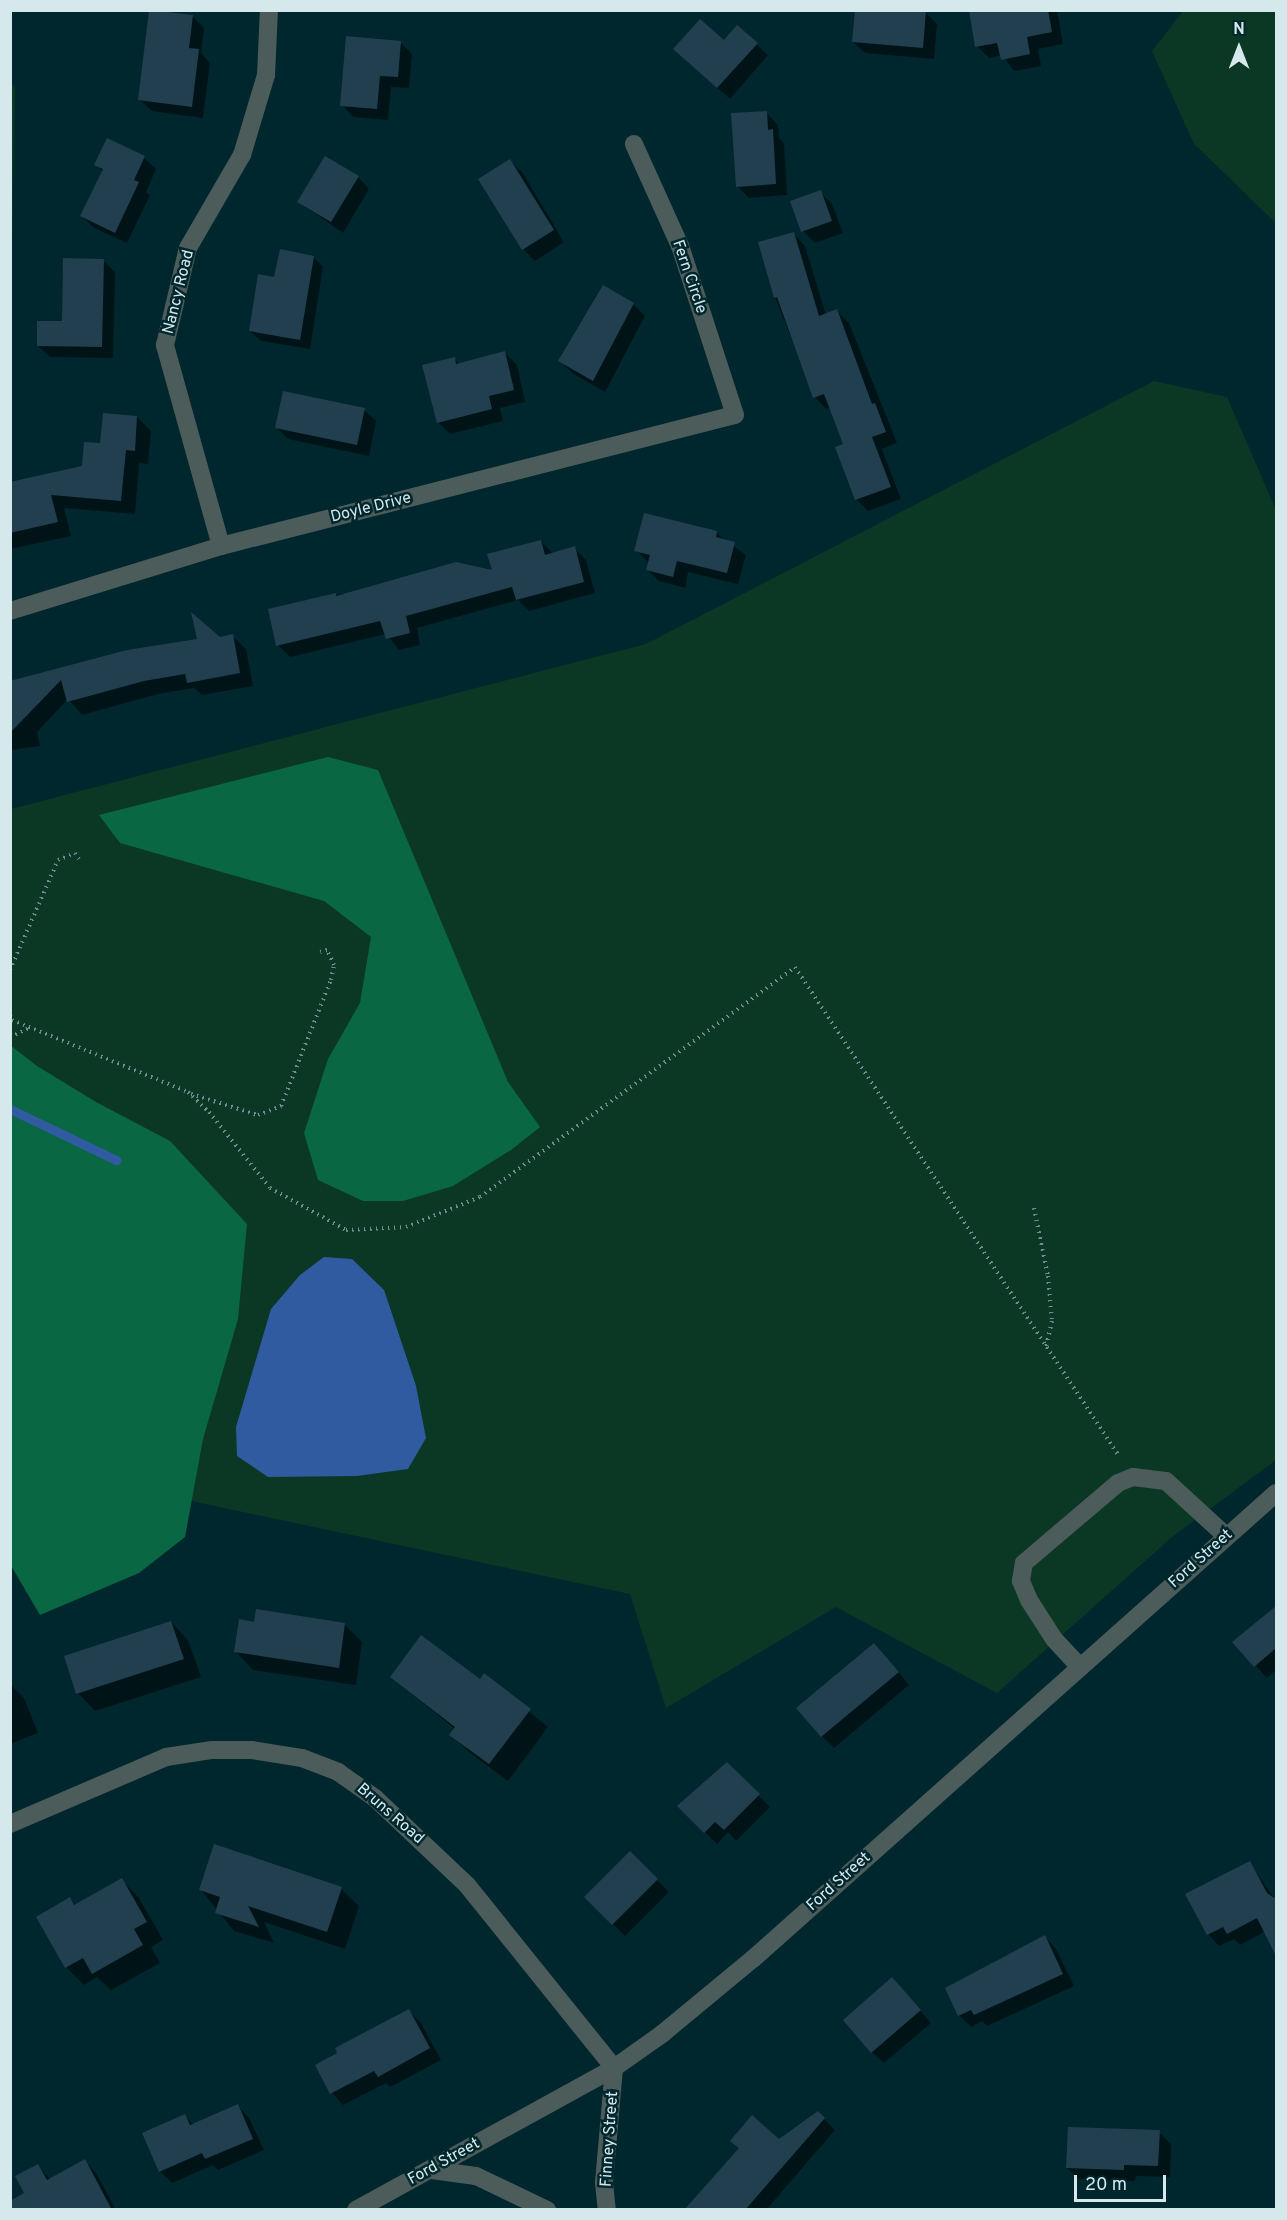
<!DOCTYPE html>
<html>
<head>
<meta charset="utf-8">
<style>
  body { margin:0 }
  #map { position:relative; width:1287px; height:2220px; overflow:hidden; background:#00272d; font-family:Overpass,sans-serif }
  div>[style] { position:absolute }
  .green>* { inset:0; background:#0a3824 }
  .forest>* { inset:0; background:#0a6744 }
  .water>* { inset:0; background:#315ba1 }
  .shadow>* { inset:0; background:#0007 }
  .stream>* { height:9px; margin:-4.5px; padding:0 4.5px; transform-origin:4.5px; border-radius:4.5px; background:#315ba1 }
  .building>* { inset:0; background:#223f50 }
  .path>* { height:4px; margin-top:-2px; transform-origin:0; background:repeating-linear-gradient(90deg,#708d92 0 1.5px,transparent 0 6px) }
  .minor>* { height:18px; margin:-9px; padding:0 9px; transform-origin:9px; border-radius:9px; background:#4c5c5a }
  span { translate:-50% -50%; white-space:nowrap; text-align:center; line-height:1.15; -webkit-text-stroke:5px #00272d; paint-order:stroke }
  .street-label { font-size:16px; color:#d5e9ed }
  .frame { position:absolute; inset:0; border:12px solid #d5e9ed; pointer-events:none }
  .north { position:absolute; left:1209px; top:18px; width:60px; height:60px; -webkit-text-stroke:4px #00272d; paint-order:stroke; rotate:0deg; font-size:16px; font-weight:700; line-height:24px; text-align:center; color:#d5e9ed }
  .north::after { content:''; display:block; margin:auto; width:21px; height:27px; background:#d5e9ed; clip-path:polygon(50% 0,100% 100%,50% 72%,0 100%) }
  .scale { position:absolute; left:1074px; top:2175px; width:92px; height:27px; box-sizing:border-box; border:3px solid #d5e9ed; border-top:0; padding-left:8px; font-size:18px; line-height:21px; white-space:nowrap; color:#d5e9ed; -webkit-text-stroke:4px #00272d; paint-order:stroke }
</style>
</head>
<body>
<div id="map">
  <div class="green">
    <div style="clip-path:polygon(1184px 10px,1276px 11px,1276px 223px,1194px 144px,1152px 51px)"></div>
    <div style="clip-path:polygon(11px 81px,15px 89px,11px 293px)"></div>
    <div style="clip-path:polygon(1154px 381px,1227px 397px,1276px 510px,1276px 1460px,1172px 1537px,997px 1693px,836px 1607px,666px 1708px,630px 1594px,163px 1495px,11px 1128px,11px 809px,646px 644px)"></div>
  </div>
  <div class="forest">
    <div style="clip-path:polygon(328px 757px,378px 770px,508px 1082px,540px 1127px,511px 1150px,453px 1186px,403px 1201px,363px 1201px,318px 1180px,304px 1133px,328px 1059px,360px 1003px,371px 937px,324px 901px,120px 843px,99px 815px)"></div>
    <div style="clip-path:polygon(10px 1045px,37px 1066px,96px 1102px,170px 1141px,247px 1224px,238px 1319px,203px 1439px,185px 1537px,139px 1573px,40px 1615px,10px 1564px)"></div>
  </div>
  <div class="water">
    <div style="clip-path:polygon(324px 1257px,352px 1259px,384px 1290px,416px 1386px,426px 1438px,408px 1469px,357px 1476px,268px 1477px,237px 1456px,236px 1427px,271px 1309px,300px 1275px)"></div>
  </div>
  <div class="shadow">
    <div style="clip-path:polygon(1057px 10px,1063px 44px,1038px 49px,1041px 66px,1014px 71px,1002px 55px,989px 58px,977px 46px,970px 11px)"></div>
    <div style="clip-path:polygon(925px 12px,937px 24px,934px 59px,865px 53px,853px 42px)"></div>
    <div style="clip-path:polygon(192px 16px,204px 28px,201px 53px,210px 63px,203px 118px,152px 111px,140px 100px)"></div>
    <div style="clip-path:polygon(400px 42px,412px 54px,409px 88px,391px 87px,388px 120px,353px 117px,342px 105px)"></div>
    <div style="clip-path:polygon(724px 42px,756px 44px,768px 55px,730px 99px,687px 61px)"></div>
    <div style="clip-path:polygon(767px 113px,778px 125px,779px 138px,784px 143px,787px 195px,749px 198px,737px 186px)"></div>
    <div style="clip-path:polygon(107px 140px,144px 158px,156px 169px,146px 192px,150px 195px,127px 243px,94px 228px,82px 216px,103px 171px,96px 165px)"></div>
    <div style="clip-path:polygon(510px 161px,522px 172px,564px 242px,535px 261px,523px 249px)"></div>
    <div style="clip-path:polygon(358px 177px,369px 189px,343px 233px,299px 202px)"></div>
    <div style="clip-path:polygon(820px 192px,832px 204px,843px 233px,815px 243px,803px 231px)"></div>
    <div style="clip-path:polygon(794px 234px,805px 246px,826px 315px,837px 311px,849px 323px,897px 443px,882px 449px,901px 499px,868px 511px,856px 499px,845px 445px,831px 407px,826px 409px,815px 397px,775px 297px)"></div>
    <div style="clip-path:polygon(313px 257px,323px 267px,310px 349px,261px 341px,250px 331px)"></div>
    <div style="clip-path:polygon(103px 260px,115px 272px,113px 358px,50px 357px,38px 346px,63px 323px)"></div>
    <div style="clip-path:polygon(633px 304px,645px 316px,605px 392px,572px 373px,560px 361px)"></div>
    <div style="clip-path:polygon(505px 353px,517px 365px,525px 402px,500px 408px,503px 421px,450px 434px,438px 422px,454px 359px,460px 364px)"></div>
    <div style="clip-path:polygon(364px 410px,376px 421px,369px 456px,288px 439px,277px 428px)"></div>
    <div style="clip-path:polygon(137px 417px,151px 431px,148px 464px,139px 463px,135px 514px,64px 508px,71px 536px,10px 549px,10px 484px,84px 467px,102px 445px)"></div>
    <div style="clip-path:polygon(716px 533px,746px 555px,738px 584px,688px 572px,685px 588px,659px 581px,647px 569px,649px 563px,636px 550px)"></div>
    <div style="clip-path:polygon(541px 541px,553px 554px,574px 548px,586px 560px,595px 593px,529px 611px,518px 600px,417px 628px,420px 645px,399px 650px,386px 634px,290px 657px,278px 645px,335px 595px,494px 572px)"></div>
    <div style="clip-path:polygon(232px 636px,246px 649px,253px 686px,202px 695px,194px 688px,158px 694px,82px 715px,68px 699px,37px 732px,40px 746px,10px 750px,10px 683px)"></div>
    <div style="clip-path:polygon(1276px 1607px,1276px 1670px,1267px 1678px,1234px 1642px)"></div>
    <div style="clip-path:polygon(171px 1622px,188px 1640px,201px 1677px,95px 1711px,78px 1693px)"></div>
    <div style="clip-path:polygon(255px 1623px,344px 1624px,362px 1642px,356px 1685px,253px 1670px,236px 1652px)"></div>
    <div style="clip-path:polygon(886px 1657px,909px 1685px,834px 1748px,822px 1736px)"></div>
    <div style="clip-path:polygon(484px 1675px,548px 1727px,508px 1781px,469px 1752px,451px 1735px,455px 1729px,391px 1677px,480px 1682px)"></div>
    <div style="clip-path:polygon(10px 1684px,24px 1698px,38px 1733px,10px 1744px)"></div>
    <div style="clip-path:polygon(727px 1764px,770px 1807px,736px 1841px,728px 1832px,717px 1844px,679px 1806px)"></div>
    <div style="clip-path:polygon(630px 1853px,669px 1892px,625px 1936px,586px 1897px)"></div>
    <div style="clip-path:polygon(1250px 1863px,1276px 1901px,1276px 1942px,1266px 1931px,1240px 1945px,1234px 1939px,1219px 1946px,1208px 1934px)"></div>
    <div style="clip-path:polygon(122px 1880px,139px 1898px,163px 1940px,151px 1947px,160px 1963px,111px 1990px,97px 1977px,84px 1985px,66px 1967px,70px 1899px,76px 1906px)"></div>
    <div style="clip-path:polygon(341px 1889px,359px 1906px,345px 1949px,264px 1922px,274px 1943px,234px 1931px,201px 1890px)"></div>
    <div style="clip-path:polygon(1045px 1937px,1056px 1949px,1074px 1986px,987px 2026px,982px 2021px,971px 2027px,959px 2015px,997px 1965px,995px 1961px)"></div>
    <div style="clip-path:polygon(904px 1991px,931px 2023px,884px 2063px,872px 2052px)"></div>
    <div style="clip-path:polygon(409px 2011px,421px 2023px,441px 2060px,390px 2087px,386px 2083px,343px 2105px,332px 2093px)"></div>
    <div style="clip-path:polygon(238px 2106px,249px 2118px,264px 2150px,218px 2170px,213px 2165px,172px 2183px,160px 2171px,185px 2116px,194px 2125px)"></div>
    <div style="clip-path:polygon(818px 2113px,835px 2130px,766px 2210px,690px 2210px)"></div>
    <div style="clip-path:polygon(1159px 2132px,1171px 2144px,1170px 2177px,1136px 2176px,1135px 2181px,1079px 2179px,1067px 2168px)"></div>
    <div style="clip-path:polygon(85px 2161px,96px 2173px,116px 2210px,10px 2210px,26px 2194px,37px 2165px,51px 2180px)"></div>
  </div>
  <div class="stream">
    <div style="left:10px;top:1109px;width:118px;rotate:25.7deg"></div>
  </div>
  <div class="building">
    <div style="clip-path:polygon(149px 10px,193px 15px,189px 48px,199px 49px,192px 107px,138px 100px)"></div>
    <div style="clip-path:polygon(855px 10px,926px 10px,923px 48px,852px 42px)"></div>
    <div style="clip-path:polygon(969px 10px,1048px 10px,1052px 32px,1027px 37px,1030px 54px,1001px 60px,997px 43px,975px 47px)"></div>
    <div style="clip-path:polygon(700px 19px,724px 40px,737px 25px,758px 43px,717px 88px,673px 49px)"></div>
    <div style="clip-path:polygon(346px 36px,401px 41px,398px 77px,380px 76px,377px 109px,340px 106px)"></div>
    <div style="clip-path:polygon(767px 111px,768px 130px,773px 129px,776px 184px,736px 187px,731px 113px)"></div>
    <div style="clip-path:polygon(107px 138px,145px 156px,134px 180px,139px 182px,115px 233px,80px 216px,103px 169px,94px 165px)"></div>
    <div style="clip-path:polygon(325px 156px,359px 176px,331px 222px,297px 202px)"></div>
    <div style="clip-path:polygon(510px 159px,554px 230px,522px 250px,478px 179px)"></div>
    <div style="clip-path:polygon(821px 190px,832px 221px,801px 232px,790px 201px)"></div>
    <div style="clip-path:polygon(794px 232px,819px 316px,837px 309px,872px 404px,875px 403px,886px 432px,872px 437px,891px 487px,855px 500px,835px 447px,843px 444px,824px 394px,813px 398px,777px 297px,774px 298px,758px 242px)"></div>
    <div style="clip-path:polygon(280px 249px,314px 256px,300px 340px,249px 331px,258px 274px,274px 277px)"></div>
    <div style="clip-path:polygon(63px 258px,104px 259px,102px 347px,37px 346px,37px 321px,62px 321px)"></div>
    <div style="clip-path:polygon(603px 285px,634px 303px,593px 381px,558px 361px)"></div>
    <div style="clip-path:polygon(505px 351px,514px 390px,489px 396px,492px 409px,437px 423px,422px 365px,455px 357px,456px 364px)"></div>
    <div style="clip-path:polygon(283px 391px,365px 408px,357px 445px,275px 428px)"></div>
    <div style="clip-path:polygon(103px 413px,137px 416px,135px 451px,126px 450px,121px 501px,51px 495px,58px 522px,10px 533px,10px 482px,82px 466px,84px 442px,100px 443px)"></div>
    <div style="clip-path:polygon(644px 513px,717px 531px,716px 537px,735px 542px,727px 573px,677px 561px,673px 577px,646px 570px,650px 555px,634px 551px)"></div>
    <div style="clip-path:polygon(541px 540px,545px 555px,575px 546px,584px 582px,516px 600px,512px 587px,406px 616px,410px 633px,386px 639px,380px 621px,276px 646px,268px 609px,336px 593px,336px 596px,456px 562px,492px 570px,487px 554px)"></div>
    <div style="clip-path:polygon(191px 612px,220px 637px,233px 634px,240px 673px,187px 683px,185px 674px,144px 681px,67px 702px,61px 680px,10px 733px,10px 681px,127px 650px,197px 639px)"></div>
    <div style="clip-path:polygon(1276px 1606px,1276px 1648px,1254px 1667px,1232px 1642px)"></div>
    <div style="clip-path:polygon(256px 1609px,345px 1623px,339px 1668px,234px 1652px,239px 1619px,254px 1622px)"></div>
    <div style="clip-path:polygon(171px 1621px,184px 1659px,76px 1694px,64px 1656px)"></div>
    <div style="clip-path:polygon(421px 1635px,480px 1679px,484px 1673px,531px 1709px,489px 1764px,449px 1735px,455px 1727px,390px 1677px)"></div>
    <div style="clip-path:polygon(874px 1643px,899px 1672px,821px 1737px,796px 1708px)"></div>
    <div style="clip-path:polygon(727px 1762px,760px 1794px,724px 1830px,715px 1822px,704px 1833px,677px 1806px)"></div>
    <div style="clip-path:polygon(214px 1844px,342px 1887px,327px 1932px,248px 1906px,259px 1927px,215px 1913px,220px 1897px,199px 1890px)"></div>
    <div style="clip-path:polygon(630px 1851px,658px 1879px,612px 1925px,584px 1897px)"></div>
    <div style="clip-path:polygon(1250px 1861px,1267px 1893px,1276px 1899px,1276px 1956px,1257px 1918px,1227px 1934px,1223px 1927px,1207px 1935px,1185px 1894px)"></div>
    <div style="clip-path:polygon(122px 1878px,147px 1922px,134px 1929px,143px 1945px,92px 1974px,83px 1958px,65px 1968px,36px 1917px,70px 1897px,74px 1905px)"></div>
    <div style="clip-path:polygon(1045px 1935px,1063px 1974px,974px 2015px,971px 2010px,958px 2016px,945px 1988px)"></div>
    <div style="clip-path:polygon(892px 1977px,921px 2010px,871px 2053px,843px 2020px)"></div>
    <div style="clip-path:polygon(409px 2009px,430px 2048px,378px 2077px,374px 2071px,330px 2094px,315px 2065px,337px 2053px,335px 2048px)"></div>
    <div style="clip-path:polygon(238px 2104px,253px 2139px,205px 2159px,202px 2153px,159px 2172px,142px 2133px,185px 2114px,190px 2125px)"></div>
    <div style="clip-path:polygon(818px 2111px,825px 2118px,745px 2210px,684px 2210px,739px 2148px,730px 2141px,752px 2115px,779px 2139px)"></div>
    <div style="clip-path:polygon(1068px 2127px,1160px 2130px,1158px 2166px,1124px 2165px,1124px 2170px,1066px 2168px)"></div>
    <div style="clip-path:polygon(85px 2159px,112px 2210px,10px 2210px,10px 2201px,24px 2193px,15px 2176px,38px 2164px,47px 2180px)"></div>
  </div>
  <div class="path">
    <div style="left:10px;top:970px;width:120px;rotate:-66.4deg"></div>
    <div style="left:58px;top:860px;width:18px;rotate:-22deg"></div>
    <div style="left:75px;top:853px;width:7px;rotate:56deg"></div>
    <div style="left:10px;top:1015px;width:5px;rotate:68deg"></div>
    <div style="left:12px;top:1020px;width:190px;rotate:22.2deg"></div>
    <div style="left:188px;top:1092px;width:29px;rotate:44deg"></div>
    <div style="left:209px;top:1112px;width:97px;rotate:51.2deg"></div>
    <div style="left:270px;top:1188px;width:87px;rotate:28.9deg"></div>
    <div style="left:346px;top:1230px;width:60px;rotate:-2.9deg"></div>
    <div style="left:406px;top:1227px;width:80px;rotate:-22.1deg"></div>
    <div style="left:480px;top:1197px;width:390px;rotate:-36.1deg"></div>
    <div style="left:795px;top:967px;width:587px;rotate:56.47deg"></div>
    <div style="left:10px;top:1037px;width:23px;rotate:-25deg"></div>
    <div style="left:191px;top:1094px;width:70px;rotate:17.4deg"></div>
    <div style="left:258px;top:1115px;width:25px;rotate:-21deg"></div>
    <div style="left:281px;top:1106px;width:136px;rotate:-68.4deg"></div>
    <div style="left:331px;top:980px;width:15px;rotate:-79deg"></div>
    <div style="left:334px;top:965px;width:17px;rotate:-115deg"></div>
    <div style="left:327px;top:950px;width:7px;rotate:164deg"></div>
    <div style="left:1034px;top:1208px;width:69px;rotate:78.4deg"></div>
    <div style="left:1048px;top:1276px;width:45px;rotate:84.9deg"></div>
    <div style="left:1052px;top:1321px;width:28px;rotate:103deg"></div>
  </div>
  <div class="minor">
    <div style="left:221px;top:546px;width:209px;rotate:-105.6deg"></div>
    <div style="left:165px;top:345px;width:100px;rotate:-76.7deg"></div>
    <div style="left:188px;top:248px;width:108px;rotate:-59.9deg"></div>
    <div style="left:242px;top:155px;width:84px;rotate:-73.3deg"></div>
    <div style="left:266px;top:75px;width:65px;rotate:-87.4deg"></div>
    <div style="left:10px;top:611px;width:221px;rotate:-17.1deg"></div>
    <div style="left:221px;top:546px;width:530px;rotate:-14.3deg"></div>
    <div style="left:735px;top:415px;width:178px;rotate:-108deg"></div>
    <div style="left:680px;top:246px;width:112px;rotate:-114.3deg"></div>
    <div style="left:1080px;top:1667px;width:38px;rotate:-133deg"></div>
    <div style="left:1054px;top:1639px;width:46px;rotate:-122.7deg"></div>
    <div style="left:1029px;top:1600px;width:21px;rotate:-113deg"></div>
    <div style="left:1021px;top:1581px;width:18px;rotate:-81deg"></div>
    <div style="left:1024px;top:1563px;width:123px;rotate:-40.4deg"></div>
    <div style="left:1118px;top:1483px;width:16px;rotate:-22deg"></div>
    <div style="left:1133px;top:1477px;width:33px;rotate:7deg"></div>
    <div style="left:1166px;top:1481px;width:81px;rotate:42.5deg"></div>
    <div style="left:10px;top:1824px;width:170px;rotate:-23.2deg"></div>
    <div style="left:166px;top:1757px;width:47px;rotate:-8.7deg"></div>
    <div style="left:212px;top:1750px;width:40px"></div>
    <div style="left:252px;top:1750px;width:51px;rotate:9.1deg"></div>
    <div style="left:302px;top:1758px;width:39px;rotate:21deg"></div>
    <div style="left:338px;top:1772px;width:45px;rotate:35.1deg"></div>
    <div style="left:375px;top:1798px;width:127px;rotate:43.4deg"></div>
    <div style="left:467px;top:1885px;width:235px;rotate:51.2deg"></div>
    <div style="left:614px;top:2068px;width:115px;rotate:95deg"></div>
    <div style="left:604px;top:2183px;width:27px;rotate:84deg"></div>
    <div style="left:432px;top:2170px;width:44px;rotate:7.8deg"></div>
    <div style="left:476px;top:2176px;width:79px;rotate:25.6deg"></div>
    <div style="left:356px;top:2210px;width:294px;rotate:-28.8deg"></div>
    <div style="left:614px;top:2068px;width:59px;rotate:-35.3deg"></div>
    <div style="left:662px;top:2034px;width:119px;rotate:-39.6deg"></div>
    <div style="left:754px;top:1958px;width:699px;rotate:-41.69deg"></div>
  </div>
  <div class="street-label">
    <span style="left:689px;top:277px;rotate:71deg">Fern Circle</span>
    <span style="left:179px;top:292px;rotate:-76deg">Nancy Road</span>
    <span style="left:371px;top:508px;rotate:-14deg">Doyle Drive</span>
    <span style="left:1201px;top:1559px;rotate:-42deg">Ford Street</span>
    <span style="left:390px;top:1814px;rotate:41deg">Bruns Road</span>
    <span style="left:839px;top:1882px;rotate:-42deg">Ford Street</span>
    <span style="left:610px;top:2139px;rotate:-86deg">Finney Street</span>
    <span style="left:444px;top:2162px;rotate:-29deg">Ford Street</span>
  </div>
  <div class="frame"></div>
  <div class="north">N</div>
  <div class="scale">20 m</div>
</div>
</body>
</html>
